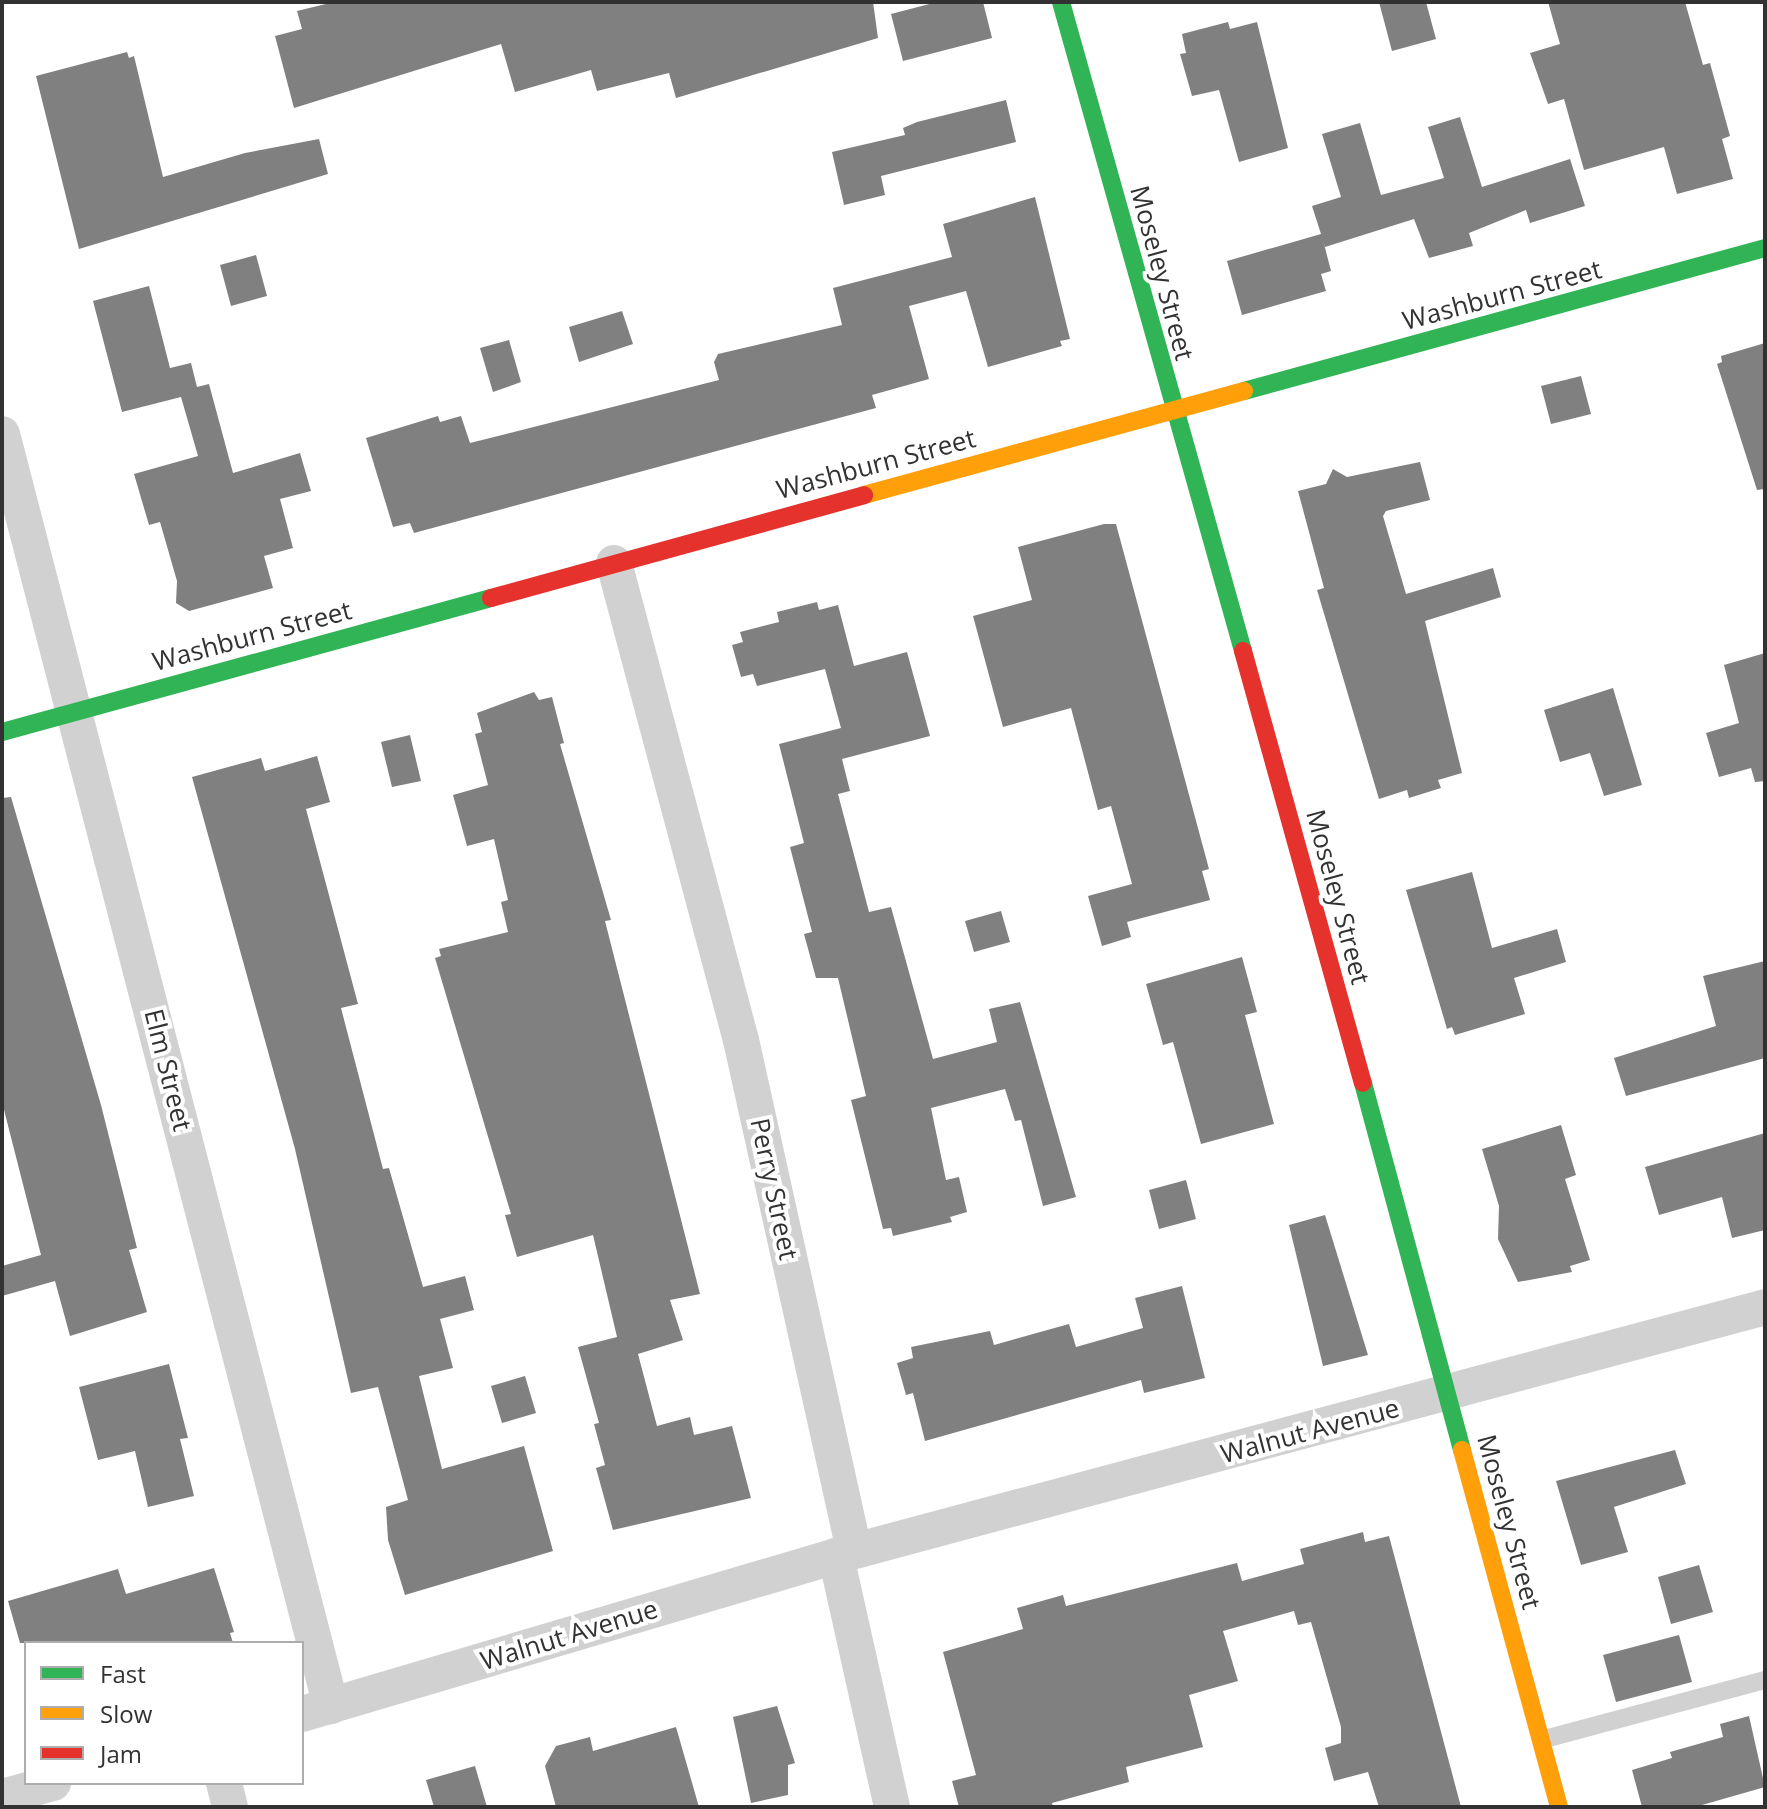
<!DOCTYPE html>
<html>
<head>
<meta charset="utf-8">
<style>
  body { margin:0 }
  #map { position:relative; width:1767px; height:1809px; overflow:hidden; background:#fff; font-family:"Open Sans",sans-serif }
  div>[style] { position:absolute }
  .building>* { inset:0; background:#808080 }
  .lane>* { height:18px; margin:-9px; padding:0 9px; transform-origin:9px; border-radius:9px; background:#d1d1d1 }
  .street>* { height:36px; margin:-18px; padding:0 18px; transform-origin:18px; border-radius:18px; background:#d1d1d1 }
  .fast>* { height:18px; margin:-9px; padding:0 9px; transform-origin:9px; border-radius:9px; background:#30b455 }
  .slow>* { height:18px; margin:-9px; padding:0 9px; transform-origin:9px; border-radius:9px; background:#ff9f0a }
  .jam>* { height:18px; margin:-9px; padding:0 9px; transform-origin:9px; border-radius:9px; background:#e5322d }
  span { translate:-50% -50%; white-space:nowrap; text-align:center; line-height:1.15; -webkit-text-stroke:8px #fff; paint-order:stroke }
  .street-label { font-size:26px; color:#323232 }
  .frame { position:absolute; inset:0; border:4px solid #323232; pointer-events:none }
  .legend { position:absolute; left:24px; top:1641px; width:280px; height:144px; box-sizing:border-box; background:#fff; border:2px solid #adadad; margin:0; padding:10px 14px; list-style:none; font-size:24px; color:#323232 }
  .legend li { display:flex; align-items:center; gap:16px; height:40px }
  .legend b { width:40px; border:2px solid #adadad }
</style>
</head>
<body>
<div id="map">
  <div class="building">
    <div style="clip-path:polygon(334px 2px,873px 2px,878px 38px,676px 98px,669px 73px,597px 91px,591px 70px,515px 92px,501px 44px,294px 108px,275px 36px,302px 29px,297px 11px)"></div>
    <div style="clip-path:polygon(937px 2px,983px 2px,992px 38px,903px 61px,891px 14px)"></div>
    <div style="clip-path:polygon(1379px 2px,1426px 2px,1436px 39px,1392px 51px)"></div>
    <div style="clip-path:polygon(1548px 2px,1685px 2px,1703px 65px,1710px 63px,1730px 136px,1722px 139px,1733px 179px,1677px 194px,1664px 147px,1584px 170px,1564px 99px,1548px 104px,1530px 53px,1560px 44px)"></div>
    <div style="clip-path:polygon(1228px 22px,1230px 29px,1257px 22px,1288px 148px,1239px 162px,1219px 90px,1192px 96px,1180px 54px,1186px 53px,1182px 34px)"></div>
    <div style="clip-path:polygon(127px 52px,129px 58px,134px 56px,163px 177px,245px 153px,319px 139px,328px 174px,79px 249px,36px 76px)"></div>
    <div style="clip-path:polygon(1006px 100px,1016px 142px,881px 176px,885px 195px,844px 205px,832px 152px,905px 135px,903px 128px,917px 122px)"></div>
    <div style="clip-path:polygon(1460px 117px,1482px 187px,1570px 159px,1585px 206px,1530px 223px,1526px 210px,1469px 233px,1473px 246px,1429px 258px,1414px 219px,1325px 247px,1323px 240px,1331px 271px,1321px 274px,1326px 291px,1242px 315px,1227px 261px,1321px 234px,1312px 206px,1341px 197px,1322px 134px,1360px 123px,1381px 195px,1444px 178px,1428px 127px)"></div>
    <div style="clip-path:polygon(1035px 197px,1070px 339px,1060px 341px,1062px 346px,988px 367px,966px 291px,909px 306px,929px 379px,872px 395px,876px 408px,414px 533px,410px 523px,393px 527px,366px 438px,438px 416px,440px 422px,461px 416px,470px 443px,719px 380px,714px 362px,718px 354px,842px 325px,833px 288px,952px 257px,943px 224px)"></div>
    <div style="clip-path:polygon(256px 255px,267px 296px,231px 306px,220px 265px)"></div>
    <div style="clip-path:polygon(149px 286px,170px 368px,191px 363px,197px 387px,209px 384px,233px 473px,300px 453px,311px 491px,280px 499px,293px 548px,264px 556px,273px 588px,189px 611px,176px 603px,177px 581px,160px 522px,149px 525px,134px 474px,198px 456px,181px 397px,122px 412px,93px 301px)"></div>
    <div style="clip-path:polygon(622px 311px,633px 344px,579px 362px,569px 327px)"></div>
    <div style="clip-path:polygon(509px 340px,521px 382px,493px 392px,480px 348px)"></div>
    <div style="clip-path:polygon(1765px 343px,1765px 489px,1757px 490px,1717px 364px,1722px 362px,1721px 356px)"></div>
    <div style="clip-path:polygon(1581px 376px,1591px 414px,1551px 424px,1541px 386px)"></div>
    <div style="clip-path:polygon(1420px 462px,1430px 500px,1386px 511px,1383px 516px,1406px 594px,1493px 568px,1501px 597px,1425px 621px,1462px 773px,1438px 780px,1441px 788px,1409px 798px,1407px 790px,1379px 799px,1317px 590px,1324px 588px,1298px 491px,1326px 484px,1333px 469px,1347px 477px)"></div>
    <div style="clip-path:polygon(1104px 524px,1116px 524px,1209px 869px,1202px 871px,1210px 900px,1127px 922px,1131px 937px,1102px 946px,1088px 896px,1132px 884px,1111px 806px,1098px 810px,1071px 708px,1003px 727px,973px 616px,1032px 600px,1018px 547px)"></div>
    <div style="clip-path:polygon(817px 602px,819px 610px,838px 605px,854px 666px,907px 652px,930px 736px,842px 759px,850px 791px,838px 794px,869px 912px,891px 907px,933px 1059px,997px 1042px,989px 1009px,1020px 1002px,1076px 1197px,1043px 1206px,1021px 1120px,1015px 1121px,1005px 1089px,931px 1108px,946px 1180px,959px 1177px,967px 1212px,950px 1217px,952px 1222px,893px 1236px,891px 1228px,883px 1229px,851px 1100px,866px 1096px,838px 978px,816px 978px,804px 934px,812px 932px,790px 847px,804px 843px,779px 744px,841px 728px,825px 669px,757px 686px,753px 674px,741px 677px,732px 645px,743px 642px,740px 632px,779px 622px,777px 612px)"></div>
    <div style="clip-path:polygon(1765px 653px,1765px 781px,1755px 782px,1751px 768px,1719px 777px,1706px 733px,1739px 723px,1724px 665px)"></div>
    <div style="clip-path:polygon(1613px 688px,1642px 785px,1604px 796px,1590px 753px,1560px 762px,1544px 710px)"></div>
    <div style="clip-path:polygon(534px 692px,539px 700px,552px 697px,564px 743px,560px 744px,611px 920px,605px 921px,700px 1294px,670px 1300px,683px 1340px,638px 1354px,657px 1426px,690px 1417px,694px 1435px,732px 1426px,751px 1498px,613px 1530px,596px 1468px,605px 1465px,594px 1424px,599px 1423px,578px 1347px,617px 1337px,593px 1235px,517px 1257px,505px 1215px,511px 1214px,435px 958px,441px 956px,439px 949px,508px 932px,501px 902px,508px 900px,494px 839px,467px 846px,453px 795px,488px 785px,475px 734px,482px 732px,477px 713px)"></div>
    <div style="clip-path:polygon(410px 735px,421px 781px,392px 787px,381px 742px)"></div>
    <div style="clip-path:polygon(317px 756px,330px 802px,306px 809px,358px 1004px,341px 1008px,383px 1169px,389px 1168px,423px 1287px,465px 1276px,474px 1310px,440px 1319px,453px 1368px,419px 1376px,442px 1469px,524px 1446px,553px 1551px,405px 1595px,388px 1540px,386px 1507px,408px 1500px,378px 1387px,351px 1393px,295px 1149px,192px 777px,261px 758px,265px 771px)"></div>
    <div style="clip-path:polygon(11px 797px,101px 1105px,137px 1248px,129px 1250px,147px 1312px,70px 1336px,55px 1281px,2px 1296px,2px 1266px,41px 1255px,2px 1102px,2px 798px)"></div>
    <div style="clip-path:polygon(1472px 872px,1492px 948px,1557px 929px,1566px 962px,1514px 978px,1525px 1014px,1455px 1035px,1452px 1027px,1447px 1029px,1406px 890px)"></div>
    <div style="clip-path:polygon(1001px 911px,1010px 942px,974px 952px,965px 921px)"></div>
    <div style="clip-path:polygon(1242px 957px,1257px 1012px,1245px 1015px,1274px 1124px,1201px 1144px,1173px 1042px,1163px 1045px,1146px 984px)"></div>
    <div style="clip-path:polygon(1765px 961px,1765px 1058px,1626px 1096px,1614px 1058px,1716px 1026px,1703px 976px)"></div>
    <div style="clip-path:polygon(1561px 1125px,1576px 1175px,1565px 1179px,1590px 1260px,1570px 1266px,1572px 1272px,1518px 1282px,1498px 1239px,1499px 1206px,1482px 1149px)"></div>
    <div style="clip-path:polygon(1765px 1133px,1765px 1230px,1732px 1238px,1722px 1197px,1659px 1215px,1645px 1167px)"></div>
    <div style="clip-path:polygon(1186px 1180px,1196px 1219px,1159px 1229px,1149px 1190px)"></div>
    <div style="clip-path:polygon(1325px 1215px,1368px 1355px,1323px 1366px,1289px 1225px)"></div>
    <div style="clip-path:polygon(1182px 1286px,1205px 1378px,1144px 1393px,1141px 1380px,925px 1441px,913px 1393px,906px 1395px,897px 1363px,913px 1358px,911px 1347px,990px 1331px,994px 1345px,1069px 1324px,1076px 1347px,1143px 1328px,1135px 1298px)"></div>
    <div style="clip-path:polygon(169px 1364px,188px 1438px,180px 1439px,194px 1496px,148px 1507px,135px 1451px,98px 1460px,79px 1387px)"></div>
    <div style="clip-path:polygon(525px 1376px,536px 1413px,502px 1423px,491px 1386px)"></div>
    <div style="clip-path:polygon(1675px 1450px,1686px 1484px,1614px 1507px,1628px 1552px,1581px 1565px,1556px 1481px)"></div>
    <div style="clip-path:polygon(1363px 1532px,1365px 1542px,1389px 1536px,1461px 1807px,1379px 1807px,1368px 1772px,1334px 1781px,1325px 1748px,1341px 1743px,1341px 1727px,1311px 1622px,1298px 1625px,1294px 1611px,1223px 1631px,1238px 1681px,1189px 1695px,1203px 1747px,1126px 1767px,1129px 1782px,1052px 1803px,1053px 1807px,959px 1807px,952px 1781px,976px 1775px,943px 1652px,1023px 1629px,1017px 1608px,1063px 1595px,1066px 1606px,1237px 1563px,1242px 1581px,1304px 1564px,1300px 1549px)"></div>
    <div style="clip-path:polygon(1699px 1565px,1713px 1612px,1671px 1624px,1658px 1577px)"></div>
    <div style="clip-path:polygon(214px 1568px,234px 1632px,230px 1633px,233px 1643px,20px 1643px,8px 1601px,118px 1569px,126px 1594px)"></div>
    <div style="clip-path:polygon(1679px 1635px,1692px 1682px,1616px 1702px,1603px 1655px)"></div>
    <div style="clip-path:polygon(777px 1706px,795px 1763px,788px 1765px,788px 1795px,751px 1803px,733px 1717px)"></div>
    <div style="clip-path:polygon(1749px 1716px,1765px 1787px,1695px 1807px,1642px 1807px,1632px 1770px,1672px 1758px,1670px 1752px,1723px 1737px,1720px 1724px)"></div>
    <div style="clip-path:polygon(676px 1727px,699px 1807px,556px 1807px,545px 1766px,556px 1746px,590px 1737px,593px 1751px)"></div>
    <div style="clip-path:polygon(475px 1766px,487px 1807px,434px 1807px,426px 1780px)"></div>
  </div>
  <div class="lane">
    <div style="left:1541px;top:1740px;width:232px;rotate:-15deg"></div>
  </div>
  <div class="street">
    <div style="left:2px;top:434px;width:1314px;rotate:75.5deg"></div>
    <div style="left:614px;top:563px;width:494px;rotate:75.1deg"></div>
    <div style="left:741px;top:1040px;width:522px;rotate:77.51deg"></div>
    <div style="left:302px;top:1714px;width:557px;rotate:-16.48deg"></div>
    <div style="left:224px;top:1783px;width:25px;rotate:76deg"></div>
    <div style="left:2px;top:1797px;width:53px;rotate:-15.4deg"></div>
    <div style="left:892px;top:1807px;width:257px;rotate:-102.6deg"></div>
    <div style="left:836px;top:1556px;width:962px;rotate:-15deg"></div>
  </div>
  <div class="fast">
    <div style="left:1061px;top:2px;width:674px;rotate:74.33deg"></div>
    <div style="left:1244px;top:391px;width:540px;rotate:-15.35deg"></div>
    <div style="left:2px;top:732px;width:507px;rotate:-15.32deg"></div>
    <div style="left:1363px;top:1083px;width:380px;rotate:74.9deg"></div>
  </div>
  <div class="slow">
    <div style="left:864px;top:495px;width:394px;rotate:-15.3deg"></div>
    <div style="left:1462px;top:1450px;width:370px;rotate:74.8deg"></div>
  </div>
  <div class="jam">
    <div style="left:491px;top:598px;width:387px;rotate:-15.4deg"></div>
    <div style="left:1243px;top:651px;width:448px;rotate:74.5deg"></div>
  </div>
  <div class="street-label">
    <span style="left:1162px;top:273px;rotate:75deg">Moseley Street</span>
    <span style="left:1502px;top:295px;rotate:-15deg">Washburn Street</span>
    <span style="left:876px;top:464px;rotate:-15deg">Washburn Street</span>
    <span style="left:252px;top:636px;rotate:-15deg">Washburn Street</span>
    <span style="left:1338px;top:897px;rotate:75deg">Moseley Street</span>
    <span style="left:168px;top:1070px;rotate:76deg">Elm Street</span>
    <span style="left:774px;top:1189px;rotate:78deg">Perry Street</span>
    <span style="left:1310px;top:1431px;rotate:-15deg">Walnut Avenue</span>
    <span style="left:1509px;top:1522px;rotate:75deg">Moseley Street</span>
    <span style="left:569px;top:1635px;rotate:-17deg">Walnut Avenue</span>
  </div>
  <div class="frame"></div>
  <ul class="legend">
  <li><b style="height:10px;background:#30b455"></b>Fast</li>
  <li><b style="height:10px;background:#ff9f0a"></b>Slow</li>
  <li><b style="height:10px;background:#e5322d"></b>Jam</li>
  </ul>
</div>
</body>
</html>
